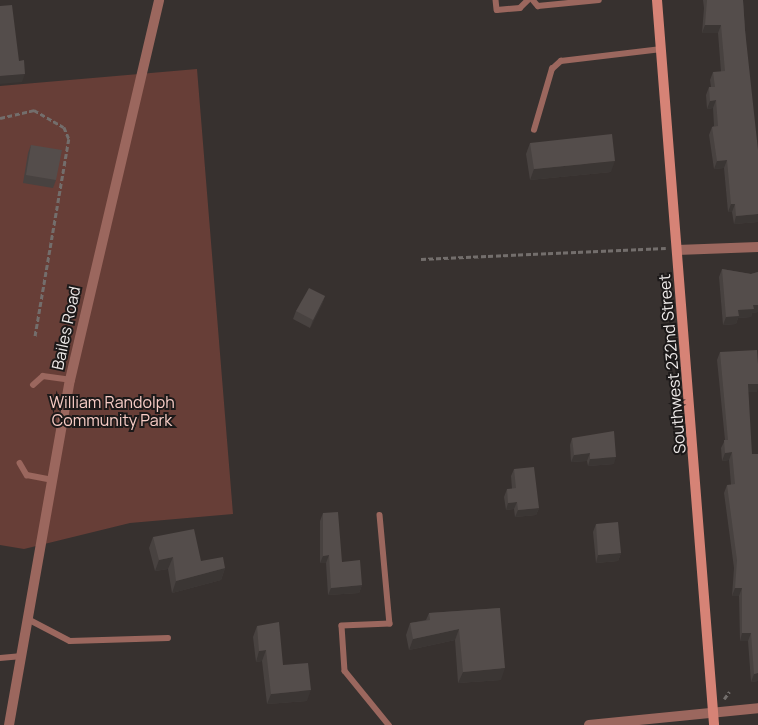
<!DOCTYPE html>
<html>
<head>
<meta charset="utf-8">
<style>
  body { margin:0 }
  #map { position:relative; width:758px; height:725px; overflow:hidden; background:#37312f; font-family:Manrope,sans-serif }
  div>[style] { position:absolute }
  .green>* { inset:0; background:#673e37 }
  .path>* { height:2.5px; margin-top:-1.25px; transform-origin:0; background:repeating-linear-gradient(90deg,#736e6c 0 5px,transparent 0 7.5px) }
  .lane>* { height:5.5px; margin:-2.75px; padding:0 2.75px; transform-origin:2.75px; border-radius:2.75px; background:#9b675e }
  .street>* { height:10px; margin:-5px; padding:0 5px; transform-origin:5px; border-radius:5px; background:#9b675e }
  .secondary>* { height:10px; margin:-5px; padding:0 5px; transform-origin:5px; border-radius:5px; background:#d68376 }
  .wall>* { inset:0; background:#484240 }
  .shaded-wall>* { inset:0; background:#3b3634 }
  .building>* { inset:0; background:#544d4b }
  span { translate:-50% -50%; white-space:nowrap; text-align:center; line-height:1.15; -webkit-text-stroke:4px #1c1919; paint-order:stroke }
  .street-label { font-size:16px; color:#ede9e8 }
  .park-label { font-size:16px; color:#f8cdc6 }
</style>
</head>
<body>
<div id="map">
  <div class="green">
    <div style="clip-path:polygon(197px 69px,233px 514px,130px 523px,24px 549px,0 545px,0 86px)"></div>
  </div>
  <div class="path">
    <div style="left:0;top:118px;width:35px;rotate:-13deg"></div>
    <div style="left:34px;top:110px;width:34px;rotate:30deg"></div>
    <div style="left:64px;top:127px;width:13px;rotate:67deg"></div>
    <div style="left:69px;top:139px;width:201px;rotate:99.7deg"></div>
    <div style="left:421px;top:259px;width:245px;rotate:-2.6deg"></div>
    <div style="left:724px;top:699px;width:9px;rotate:-54deg"></div>
  </div>
  <div class="lane">
    <div style="left:496px;top:0;width:10px;rotate:84deg"></div>
    <div style="left:497px;top:10px;width:23px;rotate:-5deg"></div>
    <div style="left:520px;top:8px;width:11px;rotate:-45deg"></div>
    <div style="left:533px;top:0;width:8px;rotate:50deg"></div>
    <div style="left:538px;top:6px;width:61px;rotate:-5.6deg"></div>
    <div style="left:534px;top:130px;width:64px;rotate:-73.6deg"></div>
    <div style="left:552px;top:69px;width:12px;rotate:-42deg"></div>
    <div style="left:561px;top:61px;width:101px;rotate:-6.8deg"></div>
    <div style="left:33px;top:385px;width:13px;rotate:-42deg"></div>
    <div style="left:43px;top:376px;width:27px;rotate:8deg"></div>
    <div style="left:20px;top:463px;width:14px;rotate:60deg"></div>
    <div style="left:27px;top:475px;width:26px;rotate:11deg"></div>
    <div style="left:380px;top:515px;width:109px;rotate:84.8deg"></div>
    <div style="left:390px;top:624px;width:48px;rotate:177.6deg"></div>
    <div style="left:342px;top:626px;width:45px;rotate:86.2deg"></div>
    <div style="left:345px;top:671px;width:70px;rotate:50.8deg"></div>
    <div style="left:28px;top:619px;width:47px;rotate:27.6deg"></div>
    <div style="left:70px;top:641px;width:98px;rotate:-1.8deg"></div>
    <div style="left:0;top:658px;width:22px;rotate:-5deg"></div>
  </div>
  <div class="street">
    <div style="left:677px;top:250px;width:81px;rotate:-2.1deg"></div>
    <div style="left:9px;top:725px;width:350px;rotate:-80deg"></div>
    <div style="left:70px;top:380px;width:390px;rotate:-76.8deg"></div>
    <div style="left:589px;top:725px;width:170px;rotate:-5.7deg"></div>
  </div>
  <div class="secondary">
    <div style="left:657px;top:0;width:727px;rotate:85.5deg"></div>
  </div>
  <div class="wall">
    <div style="clip-path:polygon(703px 0,743px 0,758px 222px,734px 224px,732px 212px,728px 212px,724px 168px,714px 169px,709px 135px,712px 127px,714px 126px,713px 108px,707px 109px,706px 95px,709px 87px,711px 87px,710px 80px,713px 72px,721px 72px,718px 33px,702px 33px,704px 8px)"></div>
    <div style="clip-path:polygon(530px 143px,611px 172px,530px 180px,526px 154px)"></div>
    <div style="clip-path:polygon(31px 145px,56px 180px,53px 188px,23px 183px,28px 153px)"></div>
    <div style="clip-path:polygon(722px 269px,751px 274px,758px 272px,758px 312px,752px 313px,751px 317px,738px 318px,736px 324px,723px 325px,719px 277px)"></div>
    <div style="clip-path:polygon(325px 296px,322px 304px,310px 328px,293px 319px,296px 311px)"></div>
    <div style="clip-path:polygon(720px 352px,757px 392px,748px 392px,758px 681px,751px 682px,748px 641px,740px 641px,739px 596px,732px 596px,734px 568px,724px 493px,727px 485px,731px 485px,729px 460px,722px 461px,721px 448px,725px 440px,717px 360px)"></div>
    <div style="clip-path:polygon(572px 438px,614px 464px,588px 466px,587px 461px,571px 462px,570px 445px)"></div>
    <div style="clip-path:polygon(514px 469px,539px 508px,536px 515px,515px 517px,514px 509px,506px 510px,504px 497px,507px 489px,512px 489px,511px 476px)"></div>
    <div style="clip-path:polygon(323px 513px,342px 562px,362px 585px,359px 593px,328px 595px,326px 563px,320px 563px,320px 521px)"></div>
    <div style="clip-path:polygon(596px 524px,621px 553px,618px 561px,596px 563px,593px 532px)"></div>
    <div style="clip-path:polygon(153px 537px,201px 561px,225px 568px,221px 580px,172px 593px,168px 569px,155px 571px,149px 548px)"></div>
    <div style="clip-path:polygon(500px 608px,501px 680px,458px 683px,455px 640px,409px 650px,406px 635px,410px 623px,426px 620px,429px 613px)"></div>
    <div style="clip-path:polygon(257px 626px,307px 701px,267px 704px,262px 661px,256px 662px,253px 637px)"></div>
  </div>
  <div class="shaded-wall">
    <div style="clip-path:polygon(705px 25px,721px 25px,718px 33px,702px 33px)"></div>
    <div style="clip-path:polygon(25px 74px,22px 82px,0 84px,0 76px)"></div>
    <div style="clip-path:polygon(716px 100px,713px 108px,707px 109px,710px 101px)"></div>
    <div style="clip-path:polygon(727px 160px,724px 168px,714px 169px,717px 161px)"></div>
    <div style="clip-path:polygon(615px 161px,611px 172px,530px 180px,534px 169px)"></div>
    <div style="clip-path:polygon(731px 204px,735px 204px,732px 212px,728px 212px)"></div>
    <div style="clip-path:polygon(758px 214px,758px 222px,734px 224px,736px 216px)"></div>
    <div style="clip-path:polygon(325px 296px,322px 304px,310px 328px,313px 320px)"></div>
    <div style="clip-path:polygon(753px 305px,758px 305px,758px 312px,752px 313px,751px 317px,738px 318px,736px 324px,723px 325px,726px 317px,738px 310px)"></div>
    <div style="clip-path:polygon(748px 384px,758px 384px,758px 388px,757px 392px,745px 392px)"></div>
    <div style="clip-path:polygon(732px 452px,729px 460px,722px 461px,725px 453px)"></div>
    <div style="clip-path:polygon(590px 453px,587px 461px,571px 462px,574px 455px)"></div>
    <div style="clip-path:polygon(616px 457px,614px 464px,588px 466px,590px 459px)"></div>
    <div style="clip-path:polygon(517px 502px,514px 509px,506px 510px,508px 503px)"></div>
    <div style="clip-path:polygon(539px 508px,536px 515px,515px 517px,518px 510px)"></div>
    <div style="clip-path:polygon(621px 553px,618px 561px,596px 563px,598px 555px)"></div>
    <div style="clip-path:polygon(329px 555px,326px 563px,320px 563px,323px 556px)"></div>
    <div style="clip-path:polygon(173px 557px,168px 569px,155px 571px,159px 560px)"></div>
    <div style="clip-path:polygon(225px 568px,221px 580px,172px 593px,176px 581px)"></div>
    <div style="clip-path:polygon(362px 585px,359px 593px,328px 595px,331px 588px)"></div>
    <div style="clip-path:polygon(735px 588px,742px 588px,739px 596px,732px 596px)"></div>
    <div style="clip-path:polygon(459px 629px,455px 640px,409px 650px,413px 639px)"></div>
    <div style="clip-path:polygon(742px 633px,751px 633px,748px 641px,740px 641px)"></div>
    <div style="clip-path:polygon(266px 650px,262px 661px,256px 662px,259px 651px)"></div>
    <div style="clip-path:polygon(505px 668px,501px 680px,458px 683px,463px 672px)"></div>
    <div style="clip-path:polygon(758px 673px,758px 681px,751px 682px,754px 674px)"></div>
    <div style="clip-path:polygon(311px 690px,307px 701px,267px 704px,271px 694px)"></div>
  </div>
  <div class="building">
    <div style="clip-path:polygon(707px 0,743px 0,745px 30px,758px 150px,758px 214px,736px 216px,735px 204px,731px 204px,727px 160px,717px 161px,712px 127px,718px 126px,716px 100px,710px 101px,709px 87px,715px 87px,713px 72px,725px 71px,721px 25px,705px 25px)"></div>
    <div style="clip-path:polygon(12px 5px,19px 61px,24px 60px,25px 74px,0 76px,0 6px)"></div>
    <div style="clip-path:polygon(612px 134px,615px 161px,534px 169px,530px 143px)"></div>
    <div style="clip-path:polygon(31px 145px,62px 150px,56px 180px,26px 175px)"></div>
    <div style="clip-path:polygon(722px 269px,751px 274px,758px 272px,758px 305px,753px 305px,754px 309px,738px 310px,739px 316px,726px 317px)"></div>
    <div style="clip-path:polygon(309px 288px,325px 296px,313px 320px,296px 311px)"></div>
    <div style="clip-path:polygon(757px 350px,758px 364px,758px 384px,748px 384px,752px 454px,758px 454px,758px 673px,754px 674px,751px 633px,742px 633px,742px 588px,735px 588px,737px 560px,727px 485px,735px 484px,732px 452px,725px 453px,724px 440px,728px 440px,720px 352px)"></div>
    <div style="clip-path:polygon(614px 431px,616px 457px,590px 459px,590px 453px,574px 455px,572px 438px)"></div>
    <div style="clip-path:polygon(534px 467px,539px 508px,518px 510px,517px 502px,508px 503px,507px 489px,516px 488px,514px 469px)"></div>
    <div style="clip-path:polygon(338px 512px,342px 562px,360px 560px,362px 585px,331px 588px,329px 555px,323px 556px,323px 513px)"></div>
    <div style="clip-path:polygon(618px 522px,621px 553px,598px 555px,596px 524px)"></div>
    <div style="clip-path:polygon(194px 529px,201px 561px,223px 557px,225px 568px,176px 581px,173px 557px,159px 560px,153px 537px)"></div>
    <div style="clip-path:polygon(500px 608px,505px 668px,463px 672px,459px 629px,413px 639px,410px 623px,430px 620px,429px 613px)"></div>
    <div style="clip-path:polygon(279px 622px,283px 665px,308px 663px,311px 690px,271px 694px,266px 650px,259px 651px,257px 626px)"></div>
  </div>
  <div class="street-label">
    <span style="left:66px;top:328px;rotate:-78deg">Bailes Road</span>
    <span style="left:672px;top:364px;rotate:-95deg">Southwest 232nd Street</span>
  </div>
  <div class="park-label">
    <span style="left:112px;top:411px">William Randolph<br>Community Park</span>
  </div>
</div>
</body>
</html>
